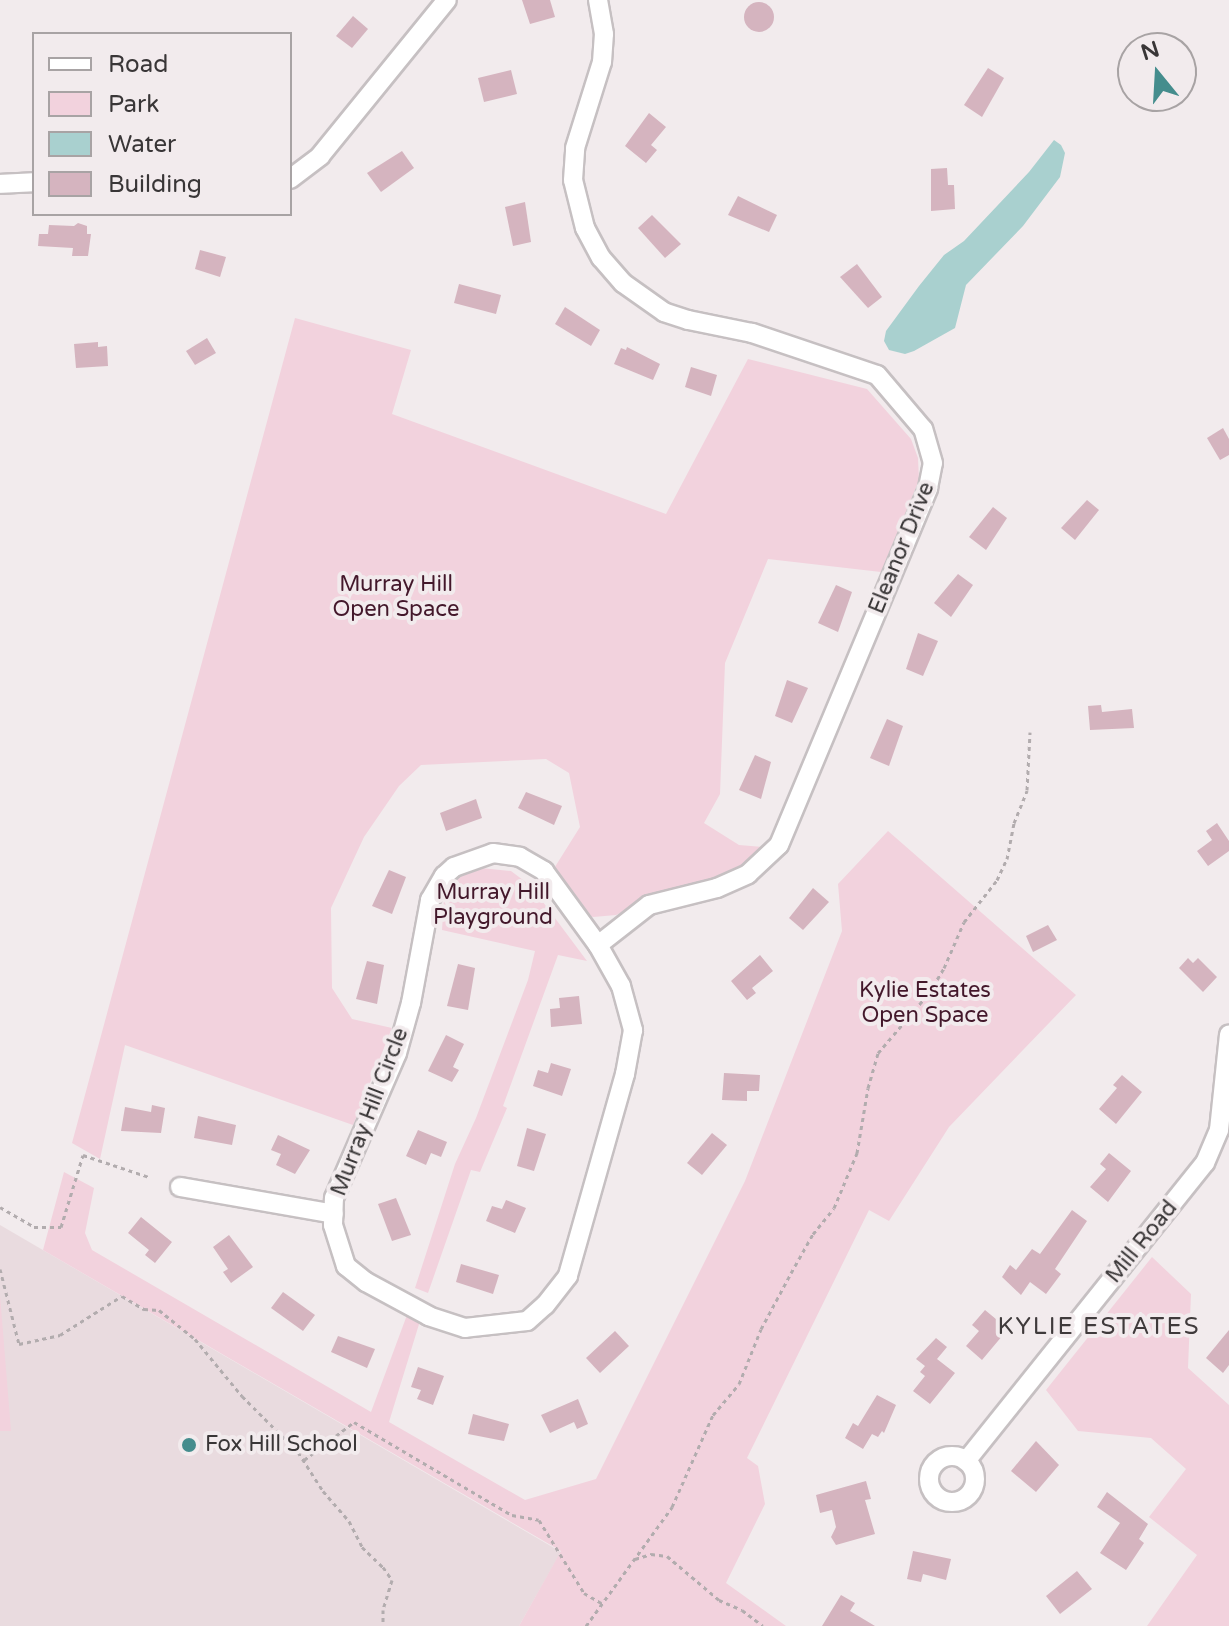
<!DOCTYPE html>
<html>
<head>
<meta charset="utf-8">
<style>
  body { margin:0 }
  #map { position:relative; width:1229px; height:1626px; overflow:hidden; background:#f2ebed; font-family:"Varela Round",sans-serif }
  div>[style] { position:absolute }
  .built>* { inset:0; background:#e9dbdf }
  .green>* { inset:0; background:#f2d2dd }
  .water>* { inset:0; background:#a9d0cf }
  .building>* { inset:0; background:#d5b4bf }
  .round { border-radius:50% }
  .path>* { height:3px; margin-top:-1.5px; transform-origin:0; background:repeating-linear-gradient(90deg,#b2acae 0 4px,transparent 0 8px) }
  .roads { filter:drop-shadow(2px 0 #c6c0c2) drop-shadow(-2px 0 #c6c0c2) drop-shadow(0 2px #c6c0c2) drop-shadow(0 -2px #c6c0c2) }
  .minor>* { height:18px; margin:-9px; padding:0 9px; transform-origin:9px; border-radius:9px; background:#fff }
  .minor>.ring { margin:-9px; padding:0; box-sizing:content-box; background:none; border:18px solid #fff; border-radius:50% }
  .dots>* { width:22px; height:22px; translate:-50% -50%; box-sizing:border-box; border:4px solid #f2ebed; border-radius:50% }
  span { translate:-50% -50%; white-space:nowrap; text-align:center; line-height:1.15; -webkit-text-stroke:8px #f2ebed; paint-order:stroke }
  .street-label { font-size:22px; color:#393637 }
  .park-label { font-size:22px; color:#43182b }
  .poi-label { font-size:22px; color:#393637 }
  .left { translate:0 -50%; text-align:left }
  .neighbourhood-label { font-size:24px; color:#3f3a3b; letter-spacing:2px }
  .legend { position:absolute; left:32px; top:32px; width:260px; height:184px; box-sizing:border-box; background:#f2ebed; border:2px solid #a8a3a4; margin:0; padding:10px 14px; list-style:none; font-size:24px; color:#393637 }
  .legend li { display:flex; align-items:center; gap:16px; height:40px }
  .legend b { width:40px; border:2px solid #a8a3a4 }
  .north { position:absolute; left:1117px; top:32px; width:80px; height:80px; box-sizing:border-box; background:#f2ebed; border:2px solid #a8a3a4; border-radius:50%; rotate:342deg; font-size:22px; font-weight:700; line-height:32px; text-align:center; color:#393637 }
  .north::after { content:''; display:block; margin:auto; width:28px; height:36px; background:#458d8d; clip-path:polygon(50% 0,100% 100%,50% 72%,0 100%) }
</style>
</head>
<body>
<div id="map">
  <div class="built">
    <div style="clip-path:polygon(0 1225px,561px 1552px,519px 1626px,0 1626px)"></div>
  </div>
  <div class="green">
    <div style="clip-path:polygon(295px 318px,411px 350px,392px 414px,666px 514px,748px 359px,867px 389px,911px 439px,918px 458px,919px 480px,881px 572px,768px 559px,725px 663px,720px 794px,704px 823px,739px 845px,763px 847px,746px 865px,726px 878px,645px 901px,616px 915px,593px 917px,587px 915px,553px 870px,580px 827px,569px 773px,546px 759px,421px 765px,399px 786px,364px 837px,331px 908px,332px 988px,352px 1019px,392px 1028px,353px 1125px,125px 1045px,100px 1159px,72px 1143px)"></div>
    <div style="clip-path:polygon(888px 831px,1076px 995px,949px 1127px,889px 1221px,869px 1210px,747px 1458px,758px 1466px,765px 1504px,726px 1583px,786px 1626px,519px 1626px,561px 1551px,43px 1250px,64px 1172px,94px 1188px,85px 1233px,92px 1250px,371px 1412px,407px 1315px,420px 1321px,389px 1422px,525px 1500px,596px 1479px,745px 1181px,842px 931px,838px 884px)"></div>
    <div style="clip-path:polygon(481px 868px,511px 871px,531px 886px,587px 961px,558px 955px,503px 1106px,507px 1108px,480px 1172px,471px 1170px,428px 1293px,415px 1288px,455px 1164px,476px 1118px,528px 980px,535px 951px,442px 930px,444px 899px,449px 889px,460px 876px)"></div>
    <div style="clip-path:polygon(1152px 1257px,1191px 1294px,1188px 1368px,1229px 1405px,1229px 1626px,1147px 1626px,1197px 1555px,1149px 1517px,1186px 1469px,1151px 1438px,1078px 1431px,1046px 1390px)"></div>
    <div style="clip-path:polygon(0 1295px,11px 1431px,0 1431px)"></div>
  </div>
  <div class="water">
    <div style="clip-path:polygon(1054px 140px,1061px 145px,1065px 153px,1060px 177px,1023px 226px,966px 285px,955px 328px,914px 351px,905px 354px,889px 350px,884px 341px,886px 331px,919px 286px,944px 255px,964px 241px,1029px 172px)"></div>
  </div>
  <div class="building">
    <div style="clip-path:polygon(522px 0,550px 0,555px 17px,530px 24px)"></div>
    <div class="round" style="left:744px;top:2px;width:30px;height:30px"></div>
    <div style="clip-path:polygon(353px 16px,368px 29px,352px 48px,336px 36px)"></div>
    <div style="clip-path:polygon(988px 68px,1004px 78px,982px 117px,964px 105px)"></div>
    <div style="clip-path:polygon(511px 70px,517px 94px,484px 102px,478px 78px)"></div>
    <div style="clip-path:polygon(649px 113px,666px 127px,651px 145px,657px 150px,646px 163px,625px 146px)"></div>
    <div style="clip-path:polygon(402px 151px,414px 168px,381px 192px,367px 173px)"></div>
    <div style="clip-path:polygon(947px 168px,948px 185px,954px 185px,955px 209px,931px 211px,931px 169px)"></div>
    <div style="clip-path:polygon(738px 196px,777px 215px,769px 232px,728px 215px)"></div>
    <div style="clip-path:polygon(525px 202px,531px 242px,513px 246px,505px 207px)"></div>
    <div style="clip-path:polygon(652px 215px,681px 244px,665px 258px,638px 228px)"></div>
    <div style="clip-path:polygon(78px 223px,87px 226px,87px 234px,91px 234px,88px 256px,72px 256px,73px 248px,38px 246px,39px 234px,48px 234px,49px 225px,74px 226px)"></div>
    <div style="clip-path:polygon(200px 250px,226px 257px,220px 277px,195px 269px)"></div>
    <div style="clip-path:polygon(857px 264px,882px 297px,868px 308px,840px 277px)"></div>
    <div style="clip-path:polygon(459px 284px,501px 295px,496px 314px,454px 303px)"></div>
    <div style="clip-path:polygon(565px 307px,600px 330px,591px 346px,555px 324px)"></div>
    <div style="clip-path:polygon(207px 338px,216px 353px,195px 365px,186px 351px)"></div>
    <div style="clip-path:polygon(98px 342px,98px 347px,107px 346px,108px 366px,76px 368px,74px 344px)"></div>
    <div style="clip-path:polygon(627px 347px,660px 364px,653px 380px,614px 364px,621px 348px,626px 350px)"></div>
    <div style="clip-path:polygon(691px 367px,717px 375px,711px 396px,685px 387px)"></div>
    <div style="clip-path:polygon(1223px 428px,1229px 439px,1229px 455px,1220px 460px,1207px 438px)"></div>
    <div style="clip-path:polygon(1087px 500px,1099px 510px,1075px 540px,1061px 528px)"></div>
    <div style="clip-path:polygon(993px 507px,1007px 518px,986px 550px,969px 537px)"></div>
    <div style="clip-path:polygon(958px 574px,973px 585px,951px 617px,934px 603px)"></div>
    <div style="clip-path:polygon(836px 585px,852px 592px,838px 632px,818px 623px)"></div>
    <div style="clip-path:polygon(918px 633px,938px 641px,923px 676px,906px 669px)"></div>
    <div style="clip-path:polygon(787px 680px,808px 688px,792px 723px,775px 716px)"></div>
    <div style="clip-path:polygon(1101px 705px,1102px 712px,1132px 709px,1134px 728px,1090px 730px,1088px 706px)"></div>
    <div style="clip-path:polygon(887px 719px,903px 726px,889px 766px,870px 758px)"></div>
    <div style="clip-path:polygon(755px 755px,771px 762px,761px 799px,739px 790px)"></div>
    <div style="clip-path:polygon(526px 792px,562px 806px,554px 825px,518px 808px)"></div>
    <div style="clip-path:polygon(476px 799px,482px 818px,446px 831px,440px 813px)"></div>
    <div style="clip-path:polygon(1217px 823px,1229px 841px,1229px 851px,1208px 866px,1197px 851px,1212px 840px,1206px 831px)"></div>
    <div style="clip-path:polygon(389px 870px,406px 877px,392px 914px,372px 906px)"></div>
    <div style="clip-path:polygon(813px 888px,829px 902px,803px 930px,789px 918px)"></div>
    <div style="clip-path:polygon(1048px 925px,1057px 940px,1033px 952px,1026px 936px)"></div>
    <div style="clip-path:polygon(760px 955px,773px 971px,752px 988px,756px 993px,747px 1000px,731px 981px)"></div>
    <div style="clip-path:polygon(1188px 958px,1193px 963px,1198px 958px,1217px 977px,1203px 992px,1179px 968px)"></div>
    <div style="clip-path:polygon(367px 961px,384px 965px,377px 1004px,356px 999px)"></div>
    <div style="clip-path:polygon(458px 964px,475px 968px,468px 1010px,447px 1006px)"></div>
    <div style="clip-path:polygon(579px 996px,582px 1024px,551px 1027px,550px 1009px,560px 1008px,559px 998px)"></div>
    <div style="clip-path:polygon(446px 1035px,464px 1044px,453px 1067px,459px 1070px,452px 1082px,428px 1071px)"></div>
    <div style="clip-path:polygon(551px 1063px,571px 1069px,562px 1096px,533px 1086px,538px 1070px,548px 1073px)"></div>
    <div style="clip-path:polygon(724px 1073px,760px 1075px,759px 1091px,747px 1091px,747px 1101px,722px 1100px)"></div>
    <div style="clip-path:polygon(1122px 1075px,1142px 1092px,1116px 1124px,1099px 1109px,1117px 1088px,1113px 1085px)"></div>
    <div style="clip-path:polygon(152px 1105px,165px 1108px,161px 1133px,121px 1131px,125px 1107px,151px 1112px)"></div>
    <div style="clip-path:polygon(198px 1116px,236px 1125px,232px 1145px,194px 1138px)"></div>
    <div style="clip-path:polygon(527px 1128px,546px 1134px,534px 1171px,517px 1166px)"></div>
    <div style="clip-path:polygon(418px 1130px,447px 1142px,441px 1157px,431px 1153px,426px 1165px,406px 1156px)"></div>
    <div style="clip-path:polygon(712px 1133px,727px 1145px,702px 1175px,687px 1163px)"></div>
    <div style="clip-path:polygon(278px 1135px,310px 1150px,295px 1174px,276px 1165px,281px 1154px,271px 1150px)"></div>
    <div style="clip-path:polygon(1109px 1153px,1131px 1171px,1108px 1202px,1090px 1187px,1106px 1169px,1100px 1164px)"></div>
    <div style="clip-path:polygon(396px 1198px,411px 1235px,392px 1241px,378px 1204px)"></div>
    <div style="clip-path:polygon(506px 1200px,526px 1208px,515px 1233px,486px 1221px,492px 1206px,502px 1209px)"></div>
    <div style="clip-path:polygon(1072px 1210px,1087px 1221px,1055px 1269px,1061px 1274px,1046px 1294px,1030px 1282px,1021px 1295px,1002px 1277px,1010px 1265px,1016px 1270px,1032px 1249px,1040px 1254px)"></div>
    <div style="clip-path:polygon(141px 1217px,172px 1242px,155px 1263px,145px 1255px,149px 1250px,128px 1233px)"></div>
    <div style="clip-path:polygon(229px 1235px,253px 1267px,231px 1283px,223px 1272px,228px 1269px,213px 1247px)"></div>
    <div style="clip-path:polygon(461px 1264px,499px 1275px,493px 1294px,456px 1282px)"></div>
    <div style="clip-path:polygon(283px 1292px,315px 1315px,303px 1331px,271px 1308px)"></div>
    <div style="clip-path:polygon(985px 1310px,1008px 1329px,982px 1360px,966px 1346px,979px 1331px,972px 1325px)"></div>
    <div style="clip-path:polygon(1229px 1330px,1229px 1365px,1223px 1373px,1206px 1358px)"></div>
    <div style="clip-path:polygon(615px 1331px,629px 1346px,600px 1373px,586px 1358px)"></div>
    <div style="clip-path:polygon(338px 1336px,375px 1349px,367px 1368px,331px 1352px)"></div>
    <div style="clip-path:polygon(936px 1338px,947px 1347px,937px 1359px,955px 1373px,930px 1404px,913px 1391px,925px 1376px,920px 1372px,925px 1366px,916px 1359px)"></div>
    <div style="clip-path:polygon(418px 1367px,444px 1376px,433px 1405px,417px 1399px,421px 1390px,411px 1387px)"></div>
    <div style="clip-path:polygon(877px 1395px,896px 1405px,884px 1433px,882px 1431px,878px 1437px,872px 1434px,863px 1449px,845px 1438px,853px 1423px,858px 1426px)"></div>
    <div style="clip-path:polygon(578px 1399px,588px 1424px,577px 1429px,574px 1422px,550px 1433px,541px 1415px)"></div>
    <div style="clip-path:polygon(473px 1414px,509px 1424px,504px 1441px,468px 1434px)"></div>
    <div style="clip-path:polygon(1036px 1441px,1059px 1465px,1036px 1492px,1011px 1471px)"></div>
    <div style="clip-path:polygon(866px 1481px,871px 1499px,865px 1500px,875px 1534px,836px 1545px,831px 1537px,836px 1527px,832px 1510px,820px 1513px,816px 1495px)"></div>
    <div style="clip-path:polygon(1107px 1492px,1148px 1524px,1139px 1539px,1144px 1543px,1126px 1570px,1100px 1553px,1120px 1523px,1097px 1507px)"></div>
    <div style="clip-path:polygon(913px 1551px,951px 1559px,946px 1580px,923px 1574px,921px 1582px,907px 1579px)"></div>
    <div style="clip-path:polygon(1077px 1571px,1092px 1589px,1060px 1614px,1046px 1596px)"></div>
    <div style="clip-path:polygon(841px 1595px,855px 1603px,850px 1611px,875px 1626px,822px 1626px)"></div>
  </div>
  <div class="path">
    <div style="left:0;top:1207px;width:39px;rotate:30deg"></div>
    <div style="left:34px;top:1227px;width:27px"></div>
    <div style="left:61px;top:1227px;width:75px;rotate:-73deg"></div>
    <div style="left:83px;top:1155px;width:70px;rotate:18.4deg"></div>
    <div style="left:0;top:1269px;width:77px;rotate:75.8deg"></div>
    <div style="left:19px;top:1344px;width:42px;rotate:-12.4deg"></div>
    <div style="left:60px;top:1335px;width:73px;rotate:-32.2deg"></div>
    <div style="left:122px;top:1296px;width:26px;rotate:31deg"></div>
    <div style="left:144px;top:1309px;width:15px;rotate:4deg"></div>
    <div style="left:159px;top:1310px;width:46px;rotate:38.9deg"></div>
    <div style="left:195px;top:1339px;width:74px;rotate:50.5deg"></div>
    <div style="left:242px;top:1396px;width:79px;rotate:45deg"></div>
    <div style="left:298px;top:1452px;width:46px;rotate:57.3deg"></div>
    <div style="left:323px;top:1491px;width:40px;rotate:49deg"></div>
    <div style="left:349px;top:1521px;width:29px;rotate:63deg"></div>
    <div style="left:362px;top:1547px;width:29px;rotate:44deg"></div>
    <div style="left:383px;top:1567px;width:16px;rotate:55deg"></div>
    <div style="left:392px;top:1580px;width:31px;rotate:107deg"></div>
    <div style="left:383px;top:1610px;width:16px;rotate:90deg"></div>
    <div style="left:304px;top:1460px;width:63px;rotate:-37.2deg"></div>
    <div style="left:354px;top:1422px;width:183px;rotate:30.5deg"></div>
    <div style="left:512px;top:1515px;width:27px;rotate:10deg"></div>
    <div style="left:539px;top:1520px;width:86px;rotate:58.3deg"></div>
    <div style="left:584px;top:1593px;width:20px;rotate:30deg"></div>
    <div style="left:635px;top:1559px;width:17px;rotate:-17deg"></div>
    <div style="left:651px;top:1554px;width:16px;rotate:7deg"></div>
    <div style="left:667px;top:1556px;width:68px;rotate:40.2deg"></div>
    <div style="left:719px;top:1600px;width:25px;rotate:23deg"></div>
    <div style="left:742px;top:1610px;width:26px;rotate:37deg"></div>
    <div style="left:586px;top:1626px;width:147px;rotate:-54.1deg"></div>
    <div style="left:672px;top:1507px;width:101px;rotate:-66deg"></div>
    <div style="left:713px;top:1415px;width:40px;rotate:-50deg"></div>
    <div style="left:739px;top:1384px;width:59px;rotate:-68.2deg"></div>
    <div style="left:761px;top:1329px;width:64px;rotate:-61.8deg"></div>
    <div style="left:791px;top:1273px;width:45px;rotate:-60.6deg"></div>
    <div style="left:813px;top:1234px;width:33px;rotate:-51deg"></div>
    <div style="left:834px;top:1208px;width:60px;rotate:-67.3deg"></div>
    <div style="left:857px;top:1153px;width:66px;rotate:-80.4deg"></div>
    <div style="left:868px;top:1088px;width:36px;rotate:-74deg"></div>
    <div style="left:878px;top:1053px;width:79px;rotate:-49.6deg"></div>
    <div style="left:929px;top:993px;width:29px;rotate:-59deg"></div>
    <div style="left:944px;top:968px;width:50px;rotate:-66.5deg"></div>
    <div style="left:964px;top:922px;width:53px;rotate:-51.8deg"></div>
    <div style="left:997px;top:880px;width:23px;rotate:-65deg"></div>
    <div style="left:1007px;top:859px;width:37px;rotate:-79deg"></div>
    <div style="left:1014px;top:823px;width:35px;rotate:-68deg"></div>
    <div style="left:1027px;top:790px;width:58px;rotate:-87deg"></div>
  </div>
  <div class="roads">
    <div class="minor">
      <div style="left:290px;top:179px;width:38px;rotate:-37deg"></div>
      <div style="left:320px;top:156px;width:201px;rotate:-50.9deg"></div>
      <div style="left:0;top:184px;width:34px;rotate:-3deg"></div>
      <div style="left:493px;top:853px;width:27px;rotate:8deg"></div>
      <div style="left:520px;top:857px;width:28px;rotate:30deg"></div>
      <div style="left:544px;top:871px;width:92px;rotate:53.9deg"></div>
      <div style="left:598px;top:945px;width:47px;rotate:60.7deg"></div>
      <div style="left:621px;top:986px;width:46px;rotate:74.7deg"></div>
      <div style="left:633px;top:1030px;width:45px;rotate:100.3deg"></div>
      <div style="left:625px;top:1074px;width:210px;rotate:105.8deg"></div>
      <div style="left:568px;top:1276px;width:37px;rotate:128deg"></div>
      <div style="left:545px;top:1305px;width:24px;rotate:138deg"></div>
      <div style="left:527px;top:1321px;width:62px;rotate:173.6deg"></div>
      <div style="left:465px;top:1328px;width:38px;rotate:-162deg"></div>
      <div style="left:429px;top:1316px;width:72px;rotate:-151.6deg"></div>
      <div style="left:366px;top:1282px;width:26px;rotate:-141deg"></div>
      <div style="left:346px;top:1266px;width:43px;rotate:-107.6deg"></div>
      <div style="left:333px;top:1225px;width:27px;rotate:-88deg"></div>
      <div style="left:334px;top:1198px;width:158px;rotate:-66.5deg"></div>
      <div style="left:397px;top:1053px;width:52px;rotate:-74.4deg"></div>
      <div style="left:411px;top:1003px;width:105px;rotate:-79.5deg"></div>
      <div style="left:430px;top:900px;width:28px;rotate:-60deg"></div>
      <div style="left:444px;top:876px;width:13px;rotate:-42deg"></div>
      <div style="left:454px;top:867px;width:41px;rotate:-19.7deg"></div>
      <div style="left:598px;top:945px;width:65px;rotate:-38.1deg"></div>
      <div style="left:649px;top:905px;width:70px;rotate:-14deg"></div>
      <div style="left:717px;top:888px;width:34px;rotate:-24deg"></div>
      <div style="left:748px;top:874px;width:42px;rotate:-43.1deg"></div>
      <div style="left:779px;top:845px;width:387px;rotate:-67.3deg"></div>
      <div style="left:928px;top:488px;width:25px;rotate:-79deg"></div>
      <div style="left:933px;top:463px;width:35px;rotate:-106deg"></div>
      <div style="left:923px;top:429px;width:71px;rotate:-130.4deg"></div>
      <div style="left:877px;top:375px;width:132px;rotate:-161.4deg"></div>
      <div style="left:752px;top:333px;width:65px;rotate:-168.5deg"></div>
      <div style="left:688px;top:320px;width:25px;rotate:-162deg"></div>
      <div style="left:664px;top:312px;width:50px;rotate:-144.7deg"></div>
      <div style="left:623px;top:283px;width:33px;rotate:-131deg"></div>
      <div style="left:601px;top:258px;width:34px;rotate:-118deg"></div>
      <div style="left:585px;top:228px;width:49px;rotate:-104deg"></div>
      <div style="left:573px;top:180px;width:32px;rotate:-86deg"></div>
      <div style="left:575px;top:148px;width:90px;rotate:-72.6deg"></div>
      <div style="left:602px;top:62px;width:28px;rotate:-86deg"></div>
      <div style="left:604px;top:34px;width:35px;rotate:-100deg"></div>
      <div style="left:180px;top:1187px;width:156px;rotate:9.9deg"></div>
      <div class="ring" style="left:929px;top:1456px;width:28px;height:28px"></div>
      <div style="left:966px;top:1461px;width:382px;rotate:-51.3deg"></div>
      <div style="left:1205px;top:1163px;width:36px;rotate:-67deg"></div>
      <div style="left:1219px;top:1130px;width:96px;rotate:-84deg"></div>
    </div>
  </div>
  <div class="dots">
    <div style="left:189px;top:1445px;background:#458d8d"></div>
  </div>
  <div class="street-label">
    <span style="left:902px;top:548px;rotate:-68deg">Eleanor Drive</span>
    <span style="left:370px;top:1112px;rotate:-69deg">Murray Hill Circle</span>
    <span style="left:1142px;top:1242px;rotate:-51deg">Mill Road</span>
  </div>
  <div class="park-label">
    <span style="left:396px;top:597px">Murray Hill<br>Open Space</span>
    <span style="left:493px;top:905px">Murray Hill<br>Playground</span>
    <span style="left:925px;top:1003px">Kylie Estates<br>Open Space</span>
  </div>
  <div class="poi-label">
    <span class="left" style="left:205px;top:1445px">Fox Hill School</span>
  </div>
  <div class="neighbourhood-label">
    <span style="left:1099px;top:1327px">KYLIE ESTATES</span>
  </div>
  <ul class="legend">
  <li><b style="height:10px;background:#fff"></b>Road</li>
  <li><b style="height:22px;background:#f2d2dd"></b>Park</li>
  <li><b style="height:22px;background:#a9d0cf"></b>Water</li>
  <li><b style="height:22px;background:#d5b4bf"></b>Building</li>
  </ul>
  <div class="north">N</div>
</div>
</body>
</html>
